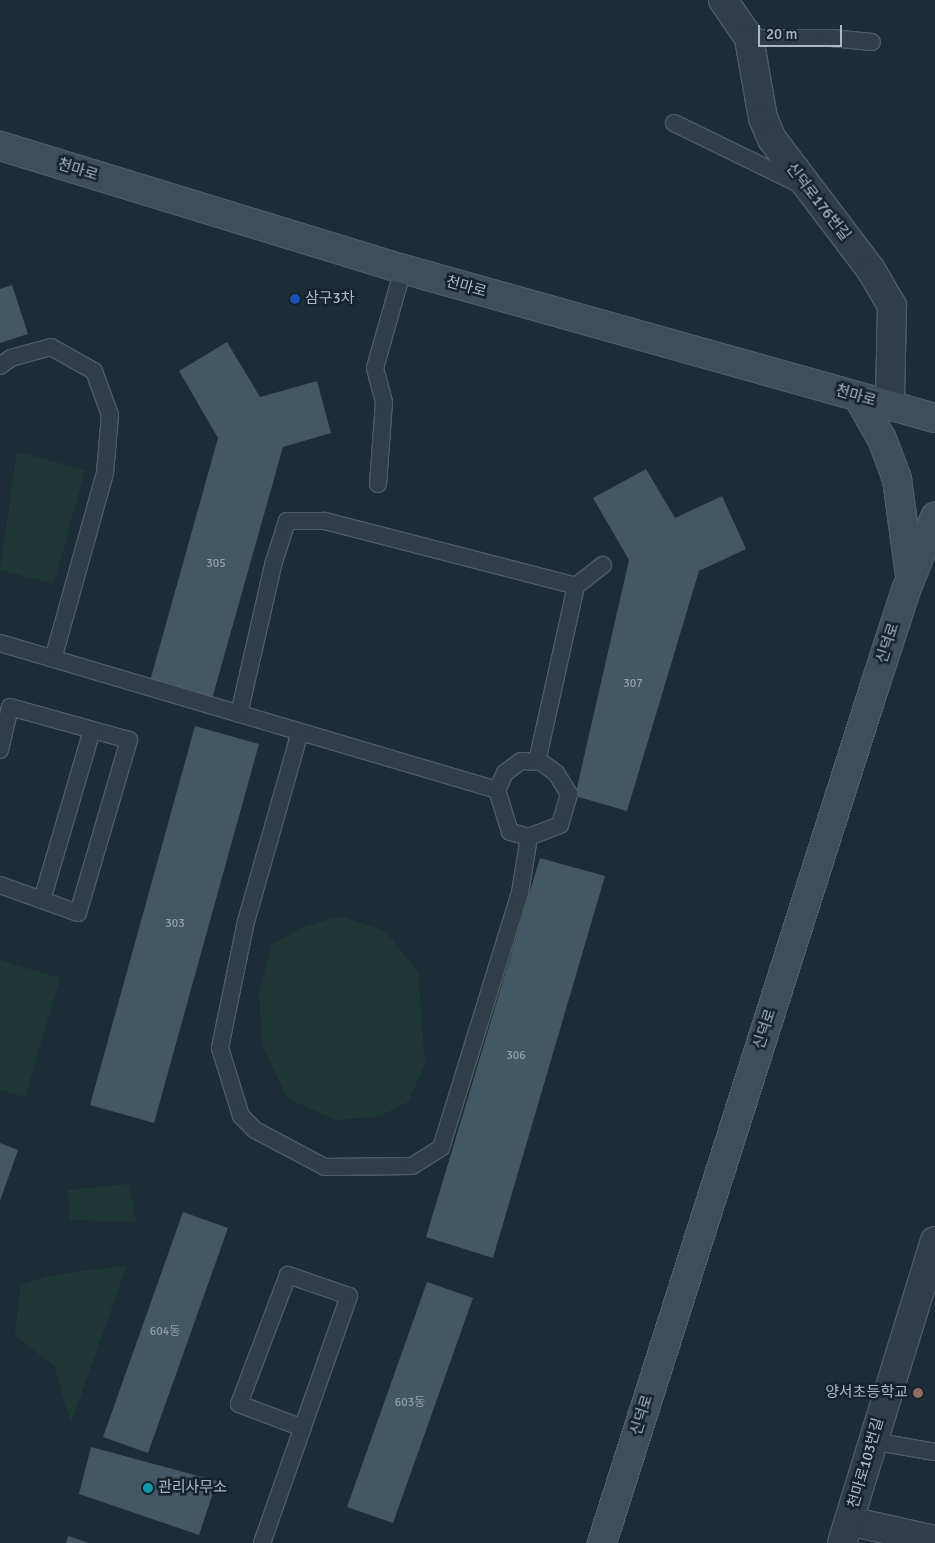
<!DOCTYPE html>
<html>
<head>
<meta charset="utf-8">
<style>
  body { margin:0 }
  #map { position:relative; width:935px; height:1543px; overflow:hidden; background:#1d2d37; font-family:Signika,"Noto Sans KR",sans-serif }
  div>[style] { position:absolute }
  .green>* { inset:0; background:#1f3836 }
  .building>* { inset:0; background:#445764 }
  .roads { filter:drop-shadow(1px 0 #4e5c66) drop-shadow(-1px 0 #4e5c66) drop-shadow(0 1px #4e5c66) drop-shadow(0 -1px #4e5c66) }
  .lane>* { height:16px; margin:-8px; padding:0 8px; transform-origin:8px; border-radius:8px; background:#303e48 }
  .street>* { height:28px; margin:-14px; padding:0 14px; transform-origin:14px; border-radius:14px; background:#303e48 }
  .secondary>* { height:28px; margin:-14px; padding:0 14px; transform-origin:14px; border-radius:14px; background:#3e4e5b }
  .dots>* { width:14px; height:14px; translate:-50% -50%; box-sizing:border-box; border:2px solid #16232c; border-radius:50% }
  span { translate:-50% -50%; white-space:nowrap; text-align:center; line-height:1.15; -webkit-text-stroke:5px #16232c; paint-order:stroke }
  .number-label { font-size:12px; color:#90a0ad }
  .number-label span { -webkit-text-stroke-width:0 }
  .street-label { font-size:15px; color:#aab9c5 }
  .poi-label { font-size:15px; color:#aab9c5 }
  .left { translate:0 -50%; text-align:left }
  .right { translate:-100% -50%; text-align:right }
  .scale { position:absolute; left:758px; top:25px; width:84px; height:22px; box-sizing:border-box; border:2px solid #aab9c5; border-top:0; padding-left:6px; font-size:15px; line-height:18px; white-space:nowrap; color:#aab9c5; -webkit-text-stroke:4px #16232c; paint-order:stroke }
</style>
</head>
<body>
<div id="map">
  <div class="green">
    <div style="clip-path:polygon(17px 452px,85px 470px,54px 584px,0 570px)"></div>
    <div style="clip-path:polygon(339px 916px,385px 931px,418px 972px,425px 1064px,408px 1102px,380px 1116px,335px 1120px,287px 1098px,262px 1044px,259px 993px,272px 945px,301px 928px)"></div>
    <div style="clip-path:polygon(0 960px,60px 978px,25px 1097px,0 1090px)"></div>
    <div style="clip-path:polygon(129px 1184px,136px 1222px,70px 1220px,68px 1190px)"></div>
    <div style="clip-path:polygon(127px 1265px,71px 1423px,54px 1366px,15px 1335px,21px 1285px,49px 1276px)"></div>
  </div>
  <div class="building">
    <div style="clip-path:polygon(12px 285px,28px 334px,0 343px,0 289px)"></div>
    <div style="clip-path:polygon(227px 342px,260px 397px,317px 381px,331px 433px,283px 447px,212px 699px,150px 681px,218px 438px,179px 371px)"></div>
    <div style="clip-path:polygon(646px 469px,675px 518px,722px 496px,746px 549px,699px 571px,627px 811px,575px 796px,629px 560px,593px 498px)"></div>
    <div style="clip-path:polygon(195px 726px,259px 744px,154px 1123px,90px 1105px)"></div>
    <div style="clip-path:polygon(540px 858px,605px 876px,493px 1258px,426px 1237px)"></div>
    <div style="clip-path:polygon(0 1143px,18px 1150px,0 1201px)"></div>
    <div style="clip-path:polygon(183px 1212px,228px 1228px,148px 1453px,103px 1437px)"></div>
    <div style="clip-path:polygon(427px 1282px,473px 1298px,393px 1523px,347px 1507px)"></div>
    <div style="clip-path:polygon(91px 1447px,217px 1481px,199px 1535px,79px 1494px)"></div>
    <div style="clip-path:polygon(68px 1536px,89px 1543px,66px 1543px)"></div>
  </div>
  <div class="roads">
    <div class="lane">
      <div style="left:749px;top:38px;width:82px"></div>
      <div style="left:831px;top:38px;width:41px;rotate:5.6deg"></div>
      <div style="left:674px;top:123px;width:141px;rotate:26deg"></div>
      <div style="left:0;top:366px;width:14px;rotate:-36deg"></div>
      <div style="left:11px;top:358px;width:41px;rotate:-15.4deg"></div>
      <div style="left:51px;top:347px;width:49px;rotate:29.2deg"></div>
      <div style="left:94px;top:371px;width:47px;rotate:70deg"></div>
      <div style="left:110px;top:415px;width:58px;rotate:94.9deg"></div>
      <div style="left:105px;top:473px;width:193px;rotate:105.6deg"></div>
      <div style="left:378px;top:484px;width:82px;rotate:-85.8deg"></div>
      <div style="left:384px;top:402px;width:35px;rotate:-105deg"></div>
      <div style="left:375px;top:368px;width:103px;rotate:-74.2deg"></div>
      <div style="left:576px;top:586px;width:34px;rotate:-38deg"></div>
      <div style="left:0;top:643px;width:518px;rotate:16.48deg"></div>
      <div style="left:239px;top:714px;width:153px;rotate:-77.1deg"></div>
      <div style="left:273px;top:565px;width:46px;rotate:-72.3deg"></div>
      <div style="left:287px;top:521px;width:38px"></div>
      <div style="left:325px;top:521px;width:259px;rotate:14.5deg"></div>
      <div style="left:576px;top:586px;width:180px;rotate:102.5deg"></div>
      <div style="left:300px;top:732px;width:197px;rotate:105.9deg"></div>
      <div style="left:246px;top:921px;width:130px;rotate:101.6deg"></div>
      <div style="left:220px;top:1048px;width:71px;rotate:72.8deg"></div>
      <div style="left:241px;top:1116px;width:20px;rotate:45deg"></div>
      <div style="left:255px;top:1130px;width:79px;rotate:27.9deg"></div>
      <div style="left:325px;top:1167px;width:87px;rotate:-0.7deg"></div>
      <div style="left:412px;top:1166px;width:34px;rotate:-32deg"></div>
      <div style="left:441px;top:1148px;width:267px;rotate:-72.8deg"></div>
      <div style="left:520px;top:893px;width:57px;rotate:-80.9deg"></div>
      <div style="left:0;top:750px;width:44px;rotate:-76.9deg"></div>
      <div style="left:10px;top:707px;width:123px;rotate:15.5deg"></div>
      <div style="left:129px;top:740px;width:180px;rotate:106.4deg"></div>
      <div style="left:78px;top:913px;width:83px;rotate:-160.3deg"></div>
      <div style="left:521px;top:761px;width:20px;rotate:3deg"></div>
      <div style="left:541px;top:762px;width:19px;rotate:36deg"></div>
      <div style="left:556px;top:773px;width:25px;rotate:58deg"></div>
      <div style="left:569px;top:794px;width:32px;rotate:106deg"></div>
      <div style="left:560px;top:825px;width:33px;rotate:159deg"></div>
      <div style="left:529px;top:837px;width:20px;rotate:-165deg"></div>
      <div style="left:510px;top:832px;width:44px;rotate:-107.2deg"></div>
      <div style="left:497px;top:790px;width:19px;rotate:-65deg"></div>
      <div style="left:505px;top:773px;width:20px;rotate:-37deg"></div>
      <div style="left:42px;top:900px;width:177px;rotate:-73.6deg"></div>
      <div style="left:872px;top:1441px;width:64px;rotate:9.9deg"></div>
      <div style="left:262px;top:1543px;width:262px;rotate:-70.6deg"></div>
      <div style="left:349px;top:1296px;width:65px;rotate:-161deg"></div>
      <div style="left:288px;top:1275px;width:138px;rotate:110.8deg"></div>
      <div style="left:239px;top:1404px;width:68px;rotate:20.6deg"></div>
    </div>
    <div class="street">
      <div style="left:723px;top:0;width:46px;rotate:55.6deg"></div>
      <div style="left:749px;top:38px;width:81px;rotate:80.1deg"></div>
      <div style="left:763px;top:118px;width:23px;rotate:67deg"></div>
      <div style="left:772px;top:139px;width:164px;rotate:52.9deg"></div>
      <div style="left:871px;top:270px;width:42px;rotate:59.7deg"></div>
      <div style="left:892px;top:306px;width:99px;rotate:91.2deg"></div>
      <div style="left:849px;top:1521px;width:88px;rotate:12.5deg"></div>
      <div style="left:842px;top:1543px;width:316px;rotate:-72.9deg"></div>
    </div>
    <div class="secondary">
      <div style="left:0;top:146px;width:421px;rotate:17deg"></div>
      <div style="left:403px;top:269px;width:552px;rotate:15.65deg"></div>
      <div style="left:858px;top:397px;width:48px;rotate:60.3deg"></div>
      <div style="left:882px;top:439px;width:43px;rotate:69.4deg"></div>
      <div style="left:897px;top:479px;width:97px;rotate:82.3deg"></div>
      <div style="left:602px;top:1543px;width:897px;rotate:-72.35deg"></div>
      <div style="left:874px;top:688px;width:103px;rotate:-71.9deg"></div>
      <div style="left:906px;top:590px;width:79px;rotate:-68.3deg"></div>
    </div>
  </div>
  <div class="dots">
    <div style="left:295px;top:299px;background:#1a4fb4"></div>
    <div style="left:918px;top:1393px;background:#8d6e63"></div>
    <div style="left:148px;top:1488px;background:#0f9aa8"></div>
  </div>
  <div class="number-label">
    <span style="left:216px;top:564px">305</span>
    <span style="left:633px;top:684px">307</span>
    <span style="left:175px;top:924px">303</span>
    <span style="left:516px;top:1056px">306</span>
    <span style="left:165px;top:1332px">604동</span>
    <span style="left:410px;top:1403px">603동</span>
  </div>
  <div class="street-label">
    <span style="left:78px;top:170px;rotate:17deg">천마로</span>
    <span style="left:818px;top:202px;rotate:52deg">신덕로176번길</span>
    <span style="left:466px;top:287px;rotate:16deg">천마로</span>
    <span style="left:856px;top:396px;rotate:16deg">천마로</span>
    <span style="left:888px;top:643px;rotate:-72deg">신덕로</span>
    <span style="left:765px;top:1029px;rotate:-72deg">신덕로</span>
    <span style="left:642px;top:1415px;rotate:-73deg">신덕로</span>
    <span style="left:866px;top:1463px;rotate:-74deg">천마로103번길</span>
  </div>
  <div class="poi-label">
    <span class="left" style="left:305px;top:299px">삼구3차</span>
    <span class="right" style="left:908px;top:1393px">양서초등학교</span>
    <span class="left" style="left:158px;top:1488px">관리사무소</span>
  </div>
  <div class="scale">20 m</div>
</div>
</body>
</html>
